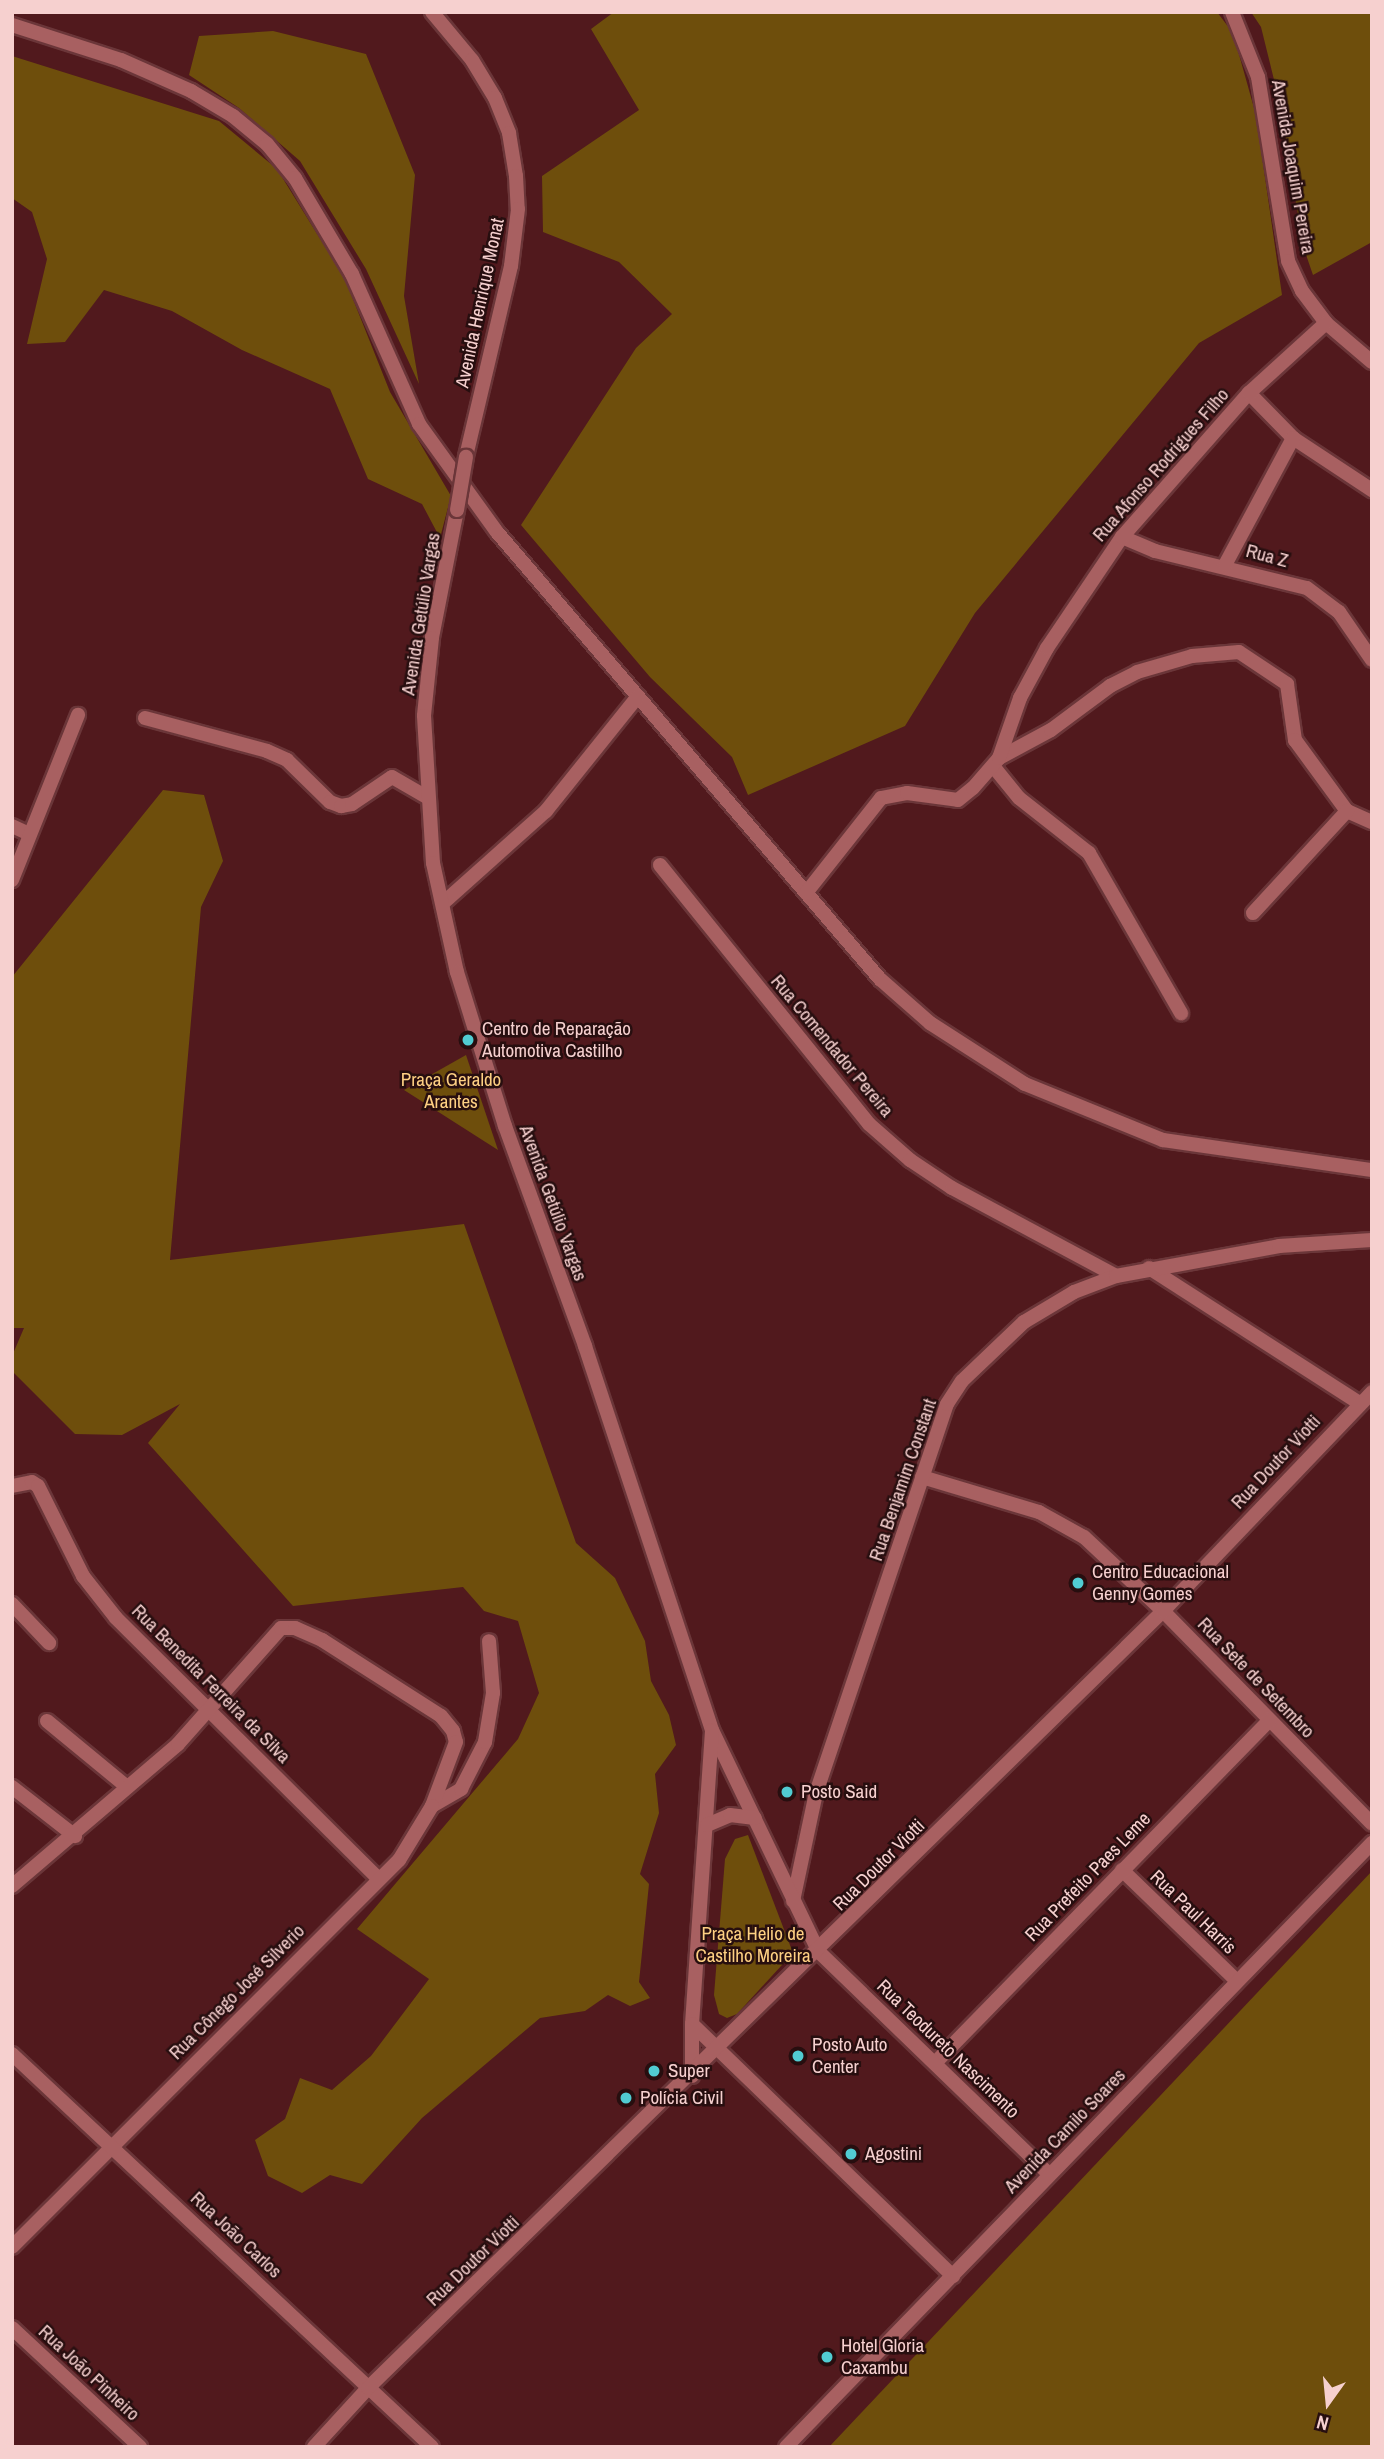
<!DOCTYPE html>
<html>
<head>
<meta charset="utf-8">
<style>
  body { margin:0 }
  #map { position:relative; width:1384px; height:2459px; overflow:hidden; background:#51191d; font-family:"Archivo Narrow",sans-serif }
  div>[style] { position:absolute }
  .green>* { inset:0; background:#6e4e0c }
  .roads { filter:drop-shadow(2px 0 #6b3639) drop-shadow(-2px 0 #6b3639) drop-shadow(0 2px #6b3639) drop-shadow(0 -2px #6b3639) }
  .minor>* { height:14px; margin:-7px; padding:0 7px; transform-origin:7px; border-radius:7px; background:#a86061 }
  .tertiary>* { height:14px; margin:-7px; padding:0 7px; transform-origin:7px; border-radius:7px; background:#a86061 }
  .bridges { filter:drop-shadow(2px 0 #6b3639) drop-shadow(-2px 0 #6b3639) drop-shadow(0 2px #6b3639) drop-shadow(0 -2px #6b3639) }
  .tertiary-bridge>* { height:14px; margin:-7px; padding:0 7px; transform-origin:7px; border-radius:7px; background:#a86061 }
  .dots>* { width:19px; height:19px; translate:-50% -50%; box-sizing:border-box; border:4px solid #270e0f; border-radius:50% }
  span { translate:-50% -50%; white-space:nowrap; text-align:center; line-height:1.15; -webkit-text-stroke:5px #270e0f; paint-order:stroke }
  .street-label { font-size:19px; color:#f6d0cf }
  .poi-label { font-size:19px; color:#f6d0cf }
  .left { translate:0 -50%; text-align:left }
  .park-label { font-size:19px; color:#fed083 }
  .frame { position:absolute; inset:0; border:14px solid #f6d0cf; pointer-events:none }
  .north { position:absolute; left:1293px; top:2368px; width:70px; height:70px; -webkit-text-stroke:5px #270e0f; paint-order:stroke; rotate:195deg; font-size:19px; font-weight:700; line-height:28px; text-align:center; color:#f6d0cf }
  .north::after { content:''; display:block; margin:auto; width:24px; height:32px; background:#f6d0cf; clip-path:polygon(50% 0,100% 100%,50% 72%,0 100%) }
</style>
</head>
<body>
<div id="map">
  <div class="green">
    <div style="clip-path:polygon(614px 12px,1217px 12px,1233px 33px,1256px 115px,1282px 295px,1199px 343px,975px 613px,905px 726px,748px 795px,732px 757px,650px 677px,521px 525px,636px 348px,672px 314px,619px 262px,543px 232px,542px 176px,639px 110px,591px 29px)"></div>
    <div style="clip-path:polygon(1251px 12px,1372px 12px,1372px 242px,1313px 275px,1303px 246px,1279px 100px,1261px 27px)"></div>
    <div style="clip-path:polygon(273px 31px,366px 54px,415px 175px,404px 296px,419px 384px,366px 269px,300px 161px,239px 108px,189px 75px,199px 36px)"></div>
    <div style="clip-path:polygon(12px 56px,219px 121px,277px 169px,345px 279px,390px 392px,451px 496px,440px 538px,422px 504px,368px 479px,330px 389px,242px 350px,172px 311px,104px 290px,65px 342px,27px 344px,47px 259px,32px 212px,12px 198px)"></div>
    <div style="clip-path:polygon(163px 790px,204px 795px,223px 861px,201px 907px,170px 1260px,464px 1224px,576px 1543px,615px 1578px,645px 1641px,651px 1681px,669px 1715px,676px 1745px,655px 1774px,659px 1813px,640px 1874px,649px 1884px,639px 1982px,650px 1998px,630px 2006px,608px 1995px,585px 2011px,540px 2018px,422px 2118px,362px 2184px,330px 2175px,302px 2193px,268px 2176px,255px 2140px,285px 2119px,300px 2078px,332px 2090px,371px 2056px,429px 1979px,357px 1929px,518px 1739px,539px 1693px,518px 1621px,484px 1611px,463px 1587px,293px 1606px,148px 1443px,180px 1404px,122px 1435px,75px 1434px,12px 1371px,12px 1356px,24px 1328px,12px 1328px,12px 977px)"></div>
    <div style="clip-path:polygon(466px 1055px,498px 1150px,404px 1090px)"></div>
    <div style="clip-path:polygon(748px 1835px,793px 1953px,737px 2014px,727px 2018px,719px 2014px,714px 1995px,725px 1859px,735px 1839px)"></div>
    <div style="clip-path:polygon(1372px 1871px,1372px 2447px,829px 2447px)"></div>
  </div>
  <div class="roads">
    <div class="minor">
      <div style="left:1232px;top:12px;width:70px;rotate:68.2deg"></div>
      <div style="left:1258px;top:77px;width:186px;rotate:80.7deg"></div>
      <div style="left:1288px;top:261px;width:33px;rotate:65deg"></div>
      <div style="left:1302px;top:291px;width:40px;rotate:53deg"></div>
      <div style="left:1326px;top:323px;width:60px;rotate:40.3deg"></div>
      <div style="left:12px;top:25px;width:114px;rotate:17.8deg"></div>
      <div style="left:121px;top:60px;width:77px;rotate:23.9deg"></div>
      <div style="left:191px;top:91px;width:49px;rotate:30.8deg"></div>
      <div style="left:233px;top:116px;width:44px;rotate:39.5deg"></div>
      <div style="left:267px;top:144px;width:44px;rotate:50.5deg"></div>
      <div style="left:295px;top:178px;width:112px;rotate:59.3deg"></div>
      <div style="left:352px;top:274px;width:164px;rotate:65.9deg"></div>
      <div style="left:419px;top:424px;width:133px;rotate:54.2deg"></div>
      <div style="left:497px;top:532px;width:589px;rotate:49.41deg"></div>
      <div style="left:880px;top:979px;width:67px;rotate:41.3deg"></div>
      <div style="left:930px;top:1023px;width:113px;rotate:32.7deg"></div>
      <div style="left:1025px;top:1084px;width:149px;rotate:22.1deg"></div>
      <div style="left:1163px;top:1140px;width:211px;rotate:8.2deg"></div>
      <div style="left:1249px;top:393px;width:63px;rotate:45.6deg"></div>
      <div style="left:1293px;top:438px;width:95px;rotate:33.4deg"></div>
      <div style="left:1122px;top:537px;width:36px;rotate:23deg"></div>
      <div style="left:1155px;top:551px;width:156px;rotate:13.7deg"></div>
      <div style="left:1307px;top:588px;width:40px;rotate:37deg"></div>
      <div style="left:1339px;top:612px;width:58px;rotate:55.5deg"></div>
      <div style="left:1225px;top:565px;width:144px;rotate:-61.8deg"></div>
      <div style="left:145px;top:718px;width:126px;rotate:15.1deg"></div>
      <div style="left:267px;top:751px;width:22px;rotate:24deg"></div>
      <div style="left:287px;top:760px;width:60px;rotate:44.3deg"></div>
      <div style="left:330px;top:802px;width:12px;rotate:20deg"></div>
      <div style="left:341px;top:806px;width:11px;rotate:-10deg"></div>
      <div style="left:352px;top:804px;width:48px;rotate:-34deg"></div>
      <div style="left:392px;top:777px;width:39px;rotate:30deg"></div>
      <div style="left:999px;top:758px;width:59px;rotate:-28.3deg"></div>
      <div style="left:1051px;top:730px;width:74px;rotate:-36.7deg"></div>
      <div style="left:1110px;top:686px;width:30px;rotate:-27deg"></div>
      <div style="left:1137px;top:672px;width:57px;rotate:-16.2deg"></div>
      <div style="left:1192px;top:656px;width:47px;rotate:-4.9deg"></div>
      <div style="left:1239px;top:652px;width:58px;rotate:33.7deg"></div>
      <div style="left:1287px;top:684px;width:57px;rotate:81.9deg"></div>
      <div style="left:1295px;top:740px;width:88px;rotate:53.8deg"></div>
      <div style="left:1347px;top:811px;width:27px;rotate:24deg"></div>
      <div style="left:993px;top:766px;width:41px;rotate:50.9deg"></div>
      <div style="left:1019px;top:798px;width:89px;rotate:38.2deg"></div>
      <div style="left:1089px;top:853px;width:185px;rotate:60.1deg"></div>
      <div style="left:12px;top:826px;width:19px;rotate:25deg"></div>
      <div style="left:660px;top:865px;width:333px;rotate:51.1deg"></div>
      <div style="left:869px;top:1124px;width:55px;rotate:41.3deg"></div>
      <div style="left:910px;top:1160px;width:50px;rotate:33.7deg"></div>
      <div style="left:952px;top:1188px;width:186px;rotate:28.2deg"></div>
      <div style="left:12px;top:880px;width:178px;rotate:-68.2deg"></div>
      <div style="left:806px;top:893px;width:121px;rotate:-51.7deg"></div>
      <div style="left:881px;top:798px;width:26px;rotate:-11deg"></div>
      <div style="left:907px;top:793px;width:51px;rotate:7.8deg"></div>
      <div style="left:958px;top:800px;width:19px;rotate:-39deg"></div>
      <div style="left:973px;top:788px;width:40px;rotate:-49deg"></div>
      <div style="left:999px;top:758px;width:64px;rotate:-70.7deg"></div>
      <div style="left:1020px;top:698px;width:57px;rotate:-61.6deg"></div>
      <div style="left:1047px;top:648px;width:134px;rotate:-56deg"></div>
      <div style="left:1122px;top:537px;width:192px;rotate:-48.6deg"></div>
      <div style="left:1249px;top:393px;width:104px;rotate:-42.3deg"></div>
      <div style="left:443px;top:903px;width:138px;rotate:-41.8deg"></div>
      <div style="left:546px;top:811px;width:147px;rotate:-51.3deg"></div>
      <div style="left:1253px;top:913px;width:139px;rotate:-47.3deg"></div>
      <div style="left:1149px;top:1268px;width:248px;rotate:32.7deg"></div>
      <div style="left:922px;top:1477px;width:122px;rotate:16.7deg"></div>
      <div style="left:1039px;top:1512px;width:51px;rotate:29.1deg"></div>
      <div style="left:1084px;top:1537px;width:108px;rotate:43.1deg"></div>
      <div style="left:1163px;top:1611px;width:298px;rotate:45.5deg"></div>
      <div style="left:12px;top:1486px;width:20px;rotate:-11deg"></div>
      <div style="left:32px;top:1482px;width:7px;rotate:34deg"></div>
      <div style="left:38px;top:1486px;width:101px;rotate:63.4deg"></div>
      <div style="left:83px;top:1576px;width:53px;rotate:51.8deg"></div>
      <div style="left:116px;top:1618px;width:369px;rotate:44.8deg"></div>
      <div style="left:12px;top:1604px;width:54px;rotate:46.5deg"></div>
      <div style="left:47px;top:1721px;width:104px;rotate:39.5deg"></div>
      <div style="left:12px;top:1787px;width:80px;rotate:37.9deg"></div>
      <div style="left:432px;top:1806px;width:34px;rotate:-30deg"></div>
      <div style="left:461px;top:1789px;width:53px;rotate:-62.9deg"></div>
      <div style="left:485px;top:1742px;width:50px;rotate:-80.7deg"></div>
      <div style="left:493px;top:1693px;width:52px;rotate:-94.4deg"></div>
      <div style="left:1122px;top:1870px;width:160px;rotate:44deg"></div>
      <div style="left:12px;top:1886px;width:218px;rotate:-40.5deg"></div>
      <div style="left:178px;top:1744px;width:155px;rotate:-48.4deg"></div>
      <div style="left:281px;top:1628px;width:14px"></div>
      <div style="left:295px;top:1628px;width:30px;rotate:24deg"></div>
      <div style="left:322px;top:1640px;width:141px;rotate:32.6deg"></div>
      <div style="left:441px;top:1716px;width:19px;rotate:51deg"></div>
      <div style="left:453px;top:1731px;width:11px;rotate:75deg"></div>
      <div style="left:456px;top:1742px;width:68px;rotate:110.6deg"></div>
      <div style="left:432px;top:1806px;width:63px;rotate:121.4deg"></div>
      <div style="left:399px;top:1860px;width:547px;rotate:135deg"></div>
      <div style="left:793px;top:1901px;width:110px;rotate:-78deg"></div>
      <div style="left:816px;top:1793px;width:410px;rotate:-71.4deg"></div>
      <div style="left:947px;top:1404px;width:27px;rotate:-57deg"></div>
      <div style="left:962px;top:1381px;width:86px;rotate:-43.6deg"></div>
      <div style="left:1024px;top:1322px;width:58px;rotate:-31deg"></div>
      <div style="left:1074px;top:1292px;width:45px;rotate:-20.9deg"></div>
      <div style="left:1116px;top:1276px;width:166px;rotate:-10.4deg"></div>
      <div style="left:1279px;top:1246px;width:93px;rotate:-3.7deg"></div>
      <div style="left:12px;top:2054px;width:575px;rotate:43.1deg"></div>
      <div style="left:935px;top:2063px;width:479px;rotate:-45.7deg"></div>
      <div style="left:12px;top:2328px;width:175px;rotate:42.9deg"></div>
    </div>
    <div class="tertiary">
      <div style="left:432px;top:12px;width:62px;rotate:50.2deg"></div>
      <div style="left:472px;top:60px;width:44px;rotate:58.8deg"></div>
      <div style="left:495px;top:98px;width:38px;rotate:68deg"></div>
      <div style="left:509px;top:133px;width:44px;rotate:80.8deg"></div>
      <div style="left:516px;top:176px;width:33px;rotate:87deg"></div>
      <div style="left:518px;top:209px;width:57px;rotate:97deg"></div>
      <div style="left:511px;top:266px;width:196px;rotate:103.3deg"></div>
      <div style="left:457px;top:510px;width:130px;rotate:101.1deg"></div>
      <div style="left:432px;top:638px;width:78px;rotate:95.9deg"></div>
      <div style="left:424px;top:716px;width:147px;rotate:86.5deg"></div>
      <div style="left:433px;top:863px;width:112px;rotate:77.6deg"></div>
      <div style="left:457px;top:972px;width:161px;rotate:72.7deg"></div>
      <div style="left:505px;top:1126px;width:234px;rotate:70deg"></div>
      <div style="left:585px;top:1346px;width:404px;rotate:71.7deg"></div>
      <div style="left:712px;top:1730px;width:246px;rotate:64.3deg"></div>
      <div style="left:819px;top:1952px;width:320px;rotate:44deg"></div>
      <div style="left:712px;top:1731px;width:294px;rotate:93.9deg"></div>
      <div style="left:692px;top:2024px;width:363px;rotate:44deg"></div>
      <div style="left:707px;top:1825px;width:25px;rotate:-23deg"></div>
      <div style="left:730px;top:1815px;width:25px;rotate:7deg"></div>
      <div style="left:692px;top:2076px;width:52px;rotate:-90deg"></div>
      <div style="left:314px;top:2447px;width:80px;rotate:-47.5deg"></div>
      <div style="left:368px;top:2388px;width:1112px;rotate:-44.34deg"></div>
      <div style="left:1163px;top:1611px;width:303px;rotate:-46.3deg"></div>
      <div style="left:786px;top:2447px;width:842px;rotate:-45.87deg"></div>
    </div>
  </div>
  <div class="bridges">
    <div class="tertiary-bridge">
      <div style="left:457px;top:510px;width:54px;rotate:-80.4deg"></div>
    </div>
  </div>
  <div class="dots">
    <div style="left:468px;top:1040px;background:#51ccd2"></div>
    <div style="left:1078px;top:1583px;background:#51ccd2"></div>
    <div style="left:787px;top:1792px;background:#51ccd2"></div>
    <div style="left:798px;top:2056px;background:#51ccd2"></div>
    <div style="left:654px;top:2071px;background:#51ccd2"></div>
    <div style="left:626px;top:2098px;background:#51ccd2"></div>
    <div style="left:851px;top:2154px;background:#51ccd2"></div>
    <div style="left:827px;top:2357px;background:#51ccd2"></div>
  </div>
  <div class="street-label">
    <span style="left:1293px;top:167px;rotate:80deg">Avenida Joaquim Pereira</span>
    <span style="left:480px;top:303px;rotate:-78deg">Avenida Henrique Monat</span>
    <span style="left:1161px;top:465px;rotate:-49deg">Rua Afonso Rodrigues Filho</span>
    <span style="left:1267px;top:556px;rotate:15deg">Rua Z</span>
    <span style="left:421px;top:614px;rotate:-81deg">Avenida Getúlio Vargas</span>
    <span style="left:832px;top:1046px;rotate:50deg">Rua Comendador Pereira</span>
    <span style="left:553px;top:1203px;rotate:70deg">Avenida Getúlio Vargas</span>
    <span style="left:1276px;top:1462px;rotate:-47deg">Rua Doutor Viotti</span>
    <span style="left:903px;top:1480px;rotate:-71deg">Rua Benjamim Constant</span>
    <span style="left:1256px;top:1678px;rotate:46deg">Rua Sete de Setembro</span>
    <span style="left:211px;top:1684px;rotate:45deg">Rua Benedita Ferreira da Silva</span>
    <span style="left:879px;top:1865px;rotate:-45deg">Rua Doutor Viotti</span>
    <span style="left:1088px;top:1877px;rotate:-46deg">Rua Prefeito Paes Leme</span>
    <span style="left:1193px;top:1912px;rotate:44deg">Rua Paul Harris</span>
    <span style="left:237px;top:1992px;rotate:-45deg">Rua Cônego José Silverio</span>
    <span style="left:948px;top:2049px;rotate:44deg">Rua Teodureto Nascimento</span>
    <span style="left:1065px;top:2131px;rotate:-46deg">Avenida Camilo Soares</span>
    <span style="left:236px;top:2235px;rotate:43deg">Rua João Carlos</span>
    <span style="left:473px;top:2261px;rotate:-44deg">Rua Doutor Viotti</span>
    <span style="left:89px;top:2373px;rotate:43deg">Rua João Pinheiro</span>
  </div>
  <div class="poi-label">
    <span class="left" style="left:482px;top:1040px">Centro de Reparação<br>Automotiva Castilho</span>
    <span class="left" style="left:1092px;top:1583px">Centro Educacional<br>Genny Gomes</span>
    <span class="left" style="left:801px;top:1792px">Posto Said</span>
    <span class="left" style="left:812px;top:2056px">Posto Auto<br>Center</span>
    <span class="left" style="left:668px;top:2071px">Super</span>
    <span class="left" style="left:640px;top:2098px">Polícia Civil</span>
    <span class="left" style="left:865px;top:2154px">Agostini</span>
    <span class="left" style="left:841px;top:2357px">Hotel Gloria<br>Caxambu</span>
  </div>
  <div class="park-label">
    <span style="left:451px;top:1091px">Praça Geraldo<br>Arantes</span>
    <span style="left:753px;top:1945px">Praça Helio de<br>Castilho Moreira</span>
  </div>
  <div class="frame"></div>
  <div class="north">N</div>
</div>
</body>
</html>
